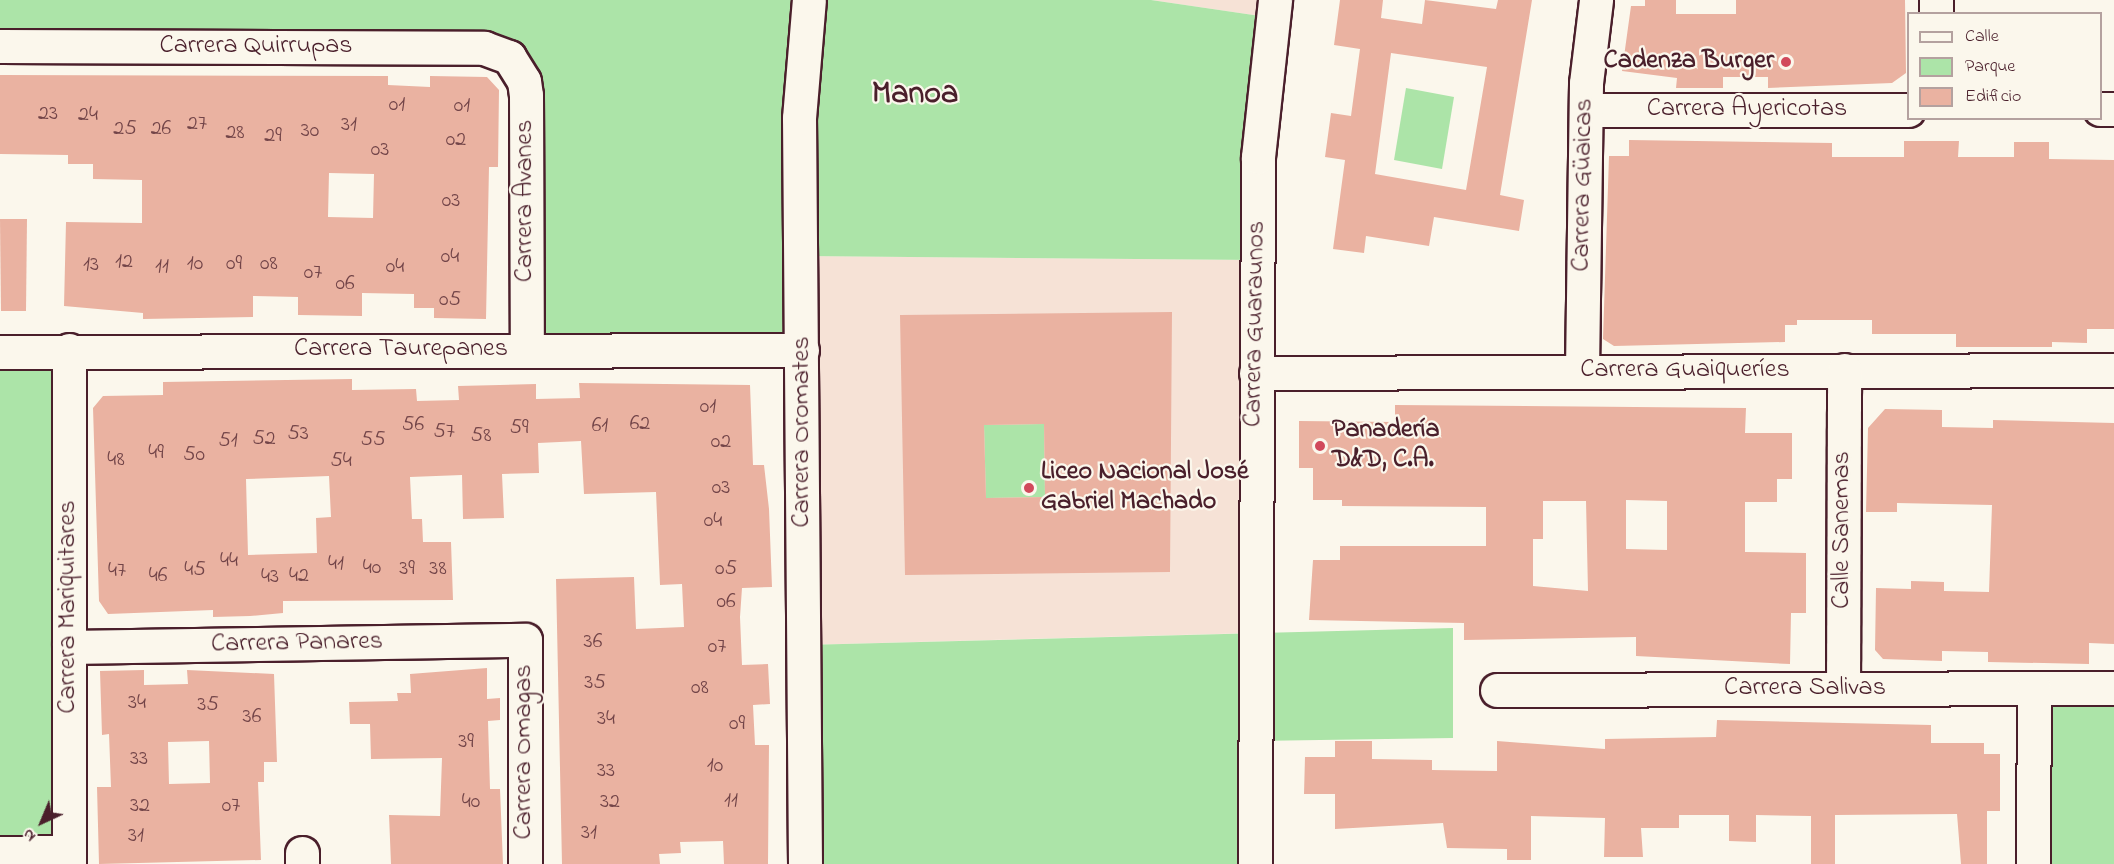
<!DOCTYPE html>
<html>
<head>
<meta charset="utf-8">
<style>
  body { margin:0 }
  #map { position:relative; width:2114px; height:864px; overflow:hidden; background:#fbf7ec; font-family:"Indie Flower",sans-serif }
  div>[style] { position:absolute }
  .built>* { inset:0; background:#f6e2d6 }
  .green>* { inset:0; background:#ace4a8 }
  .building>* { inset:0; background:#eab2a1 }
  .roads { filter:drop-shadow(2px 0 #4a1f2b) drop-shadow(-2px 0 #4a1f2b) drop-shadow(0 2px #4a1f2b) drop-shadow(0 -2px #4a1f2b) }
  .street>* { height:33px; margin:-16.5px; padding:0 16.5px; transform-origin:16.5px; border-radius:16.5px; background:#fbf7ec }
  .dots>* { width:16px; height:16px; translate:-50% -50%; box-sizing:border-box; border:3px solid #fbf7ec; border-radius:50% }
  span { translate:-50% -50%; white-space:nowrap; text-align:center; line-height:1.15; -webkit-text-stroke:4.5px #fbf7ec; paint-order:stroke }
  .number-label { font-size:22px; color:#724448 }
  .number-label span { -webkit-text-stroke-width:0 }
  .street-label { font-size:26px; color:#4a1f2b }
  .poi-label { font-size:26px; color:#4a1f2b; font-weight:700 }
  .right { translate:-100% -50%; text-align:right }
  .left { translate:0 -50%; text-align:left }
  .district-label { font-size:32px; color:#4a1f2b; font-weight:700 }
  .legend { position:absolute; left:1907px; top:12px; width:195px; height:108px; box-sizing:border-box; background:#fbf7ec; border:2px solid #b4a19f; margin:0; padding:8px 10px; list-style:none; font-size:18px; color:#4a1f2b }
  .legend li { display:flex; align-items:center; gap:12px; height:30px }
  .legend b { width:30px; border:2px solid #b4a19f }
  .north { position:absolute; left:12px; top:792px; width:60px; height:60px; -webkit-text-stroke:4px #fbf7ec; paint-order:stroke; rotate:224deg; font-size:16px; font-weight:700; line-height:24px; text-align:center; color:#4a1f2b }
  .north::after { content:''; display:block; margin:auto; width:21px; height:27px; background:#4a1f2b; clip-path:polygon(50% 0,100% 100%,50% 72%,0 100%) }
</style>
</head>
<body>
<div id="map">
  <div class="built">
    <div style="clip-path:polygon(1151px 0,1275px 0,1273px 18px)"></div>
    <div style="clip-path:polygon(802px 256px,1257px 260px,1255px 633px,804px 645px)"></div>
  </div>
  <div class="green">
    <div style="clip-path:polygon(0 0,1151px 0,1273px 18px,1257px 260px,802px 256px,802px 350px,527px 350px,509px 57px,0 46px)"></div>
    <div style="clip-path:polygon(1406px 88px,1454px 97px,1442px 169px,1394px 160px)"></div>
    <div style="clip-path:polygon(69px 350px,69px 852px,0 853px,0 352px)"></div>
    <div style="clip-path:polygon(1044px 424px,1045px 497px,986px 498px,984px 425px)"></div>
    <div style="clip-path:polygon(1453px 628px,1453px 738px,1255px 741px,1255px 864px,805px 864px,804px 645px)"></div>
    <div style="clip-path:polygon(2034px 688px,2114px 688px,2114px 864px,2033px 864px)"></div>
  </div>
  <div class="building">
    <div style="clip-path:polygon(evenodd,1340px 0,1383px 0,1381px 18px,1422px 24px,1425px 0,1496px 9px,1498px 0,1532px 0,1500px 195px,1524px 200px,1519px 231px,1434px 217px,1429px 246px,1366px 236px,1364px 253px,1333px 249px,1345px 160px,1325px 157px,1331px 113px,1351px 116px,1360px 49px,1334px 45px,1340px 0,1391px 53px,1487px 67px,1466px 190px,1375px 174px,1391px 53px)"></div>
    <div style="clip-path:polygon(1645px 0,1676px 0,1676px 14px,1736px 14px,1736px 0,1905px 0,1906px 73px,1892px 83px,1768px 88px,1768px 77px,1723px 77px,1723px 88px,1676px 88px,1677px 78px,1622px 71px,1631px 6px,1645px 6px)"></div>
    <div style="clip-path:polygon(evenodd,0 75px,388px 76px,388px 85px,430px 87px,430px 76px,487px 77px,499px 90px,498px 167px,489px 167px,486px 319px,434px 318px,434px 308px,414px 308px,414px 294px,362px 293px,362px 316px,298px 315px,298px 297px,253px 296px,253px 317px,143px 319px,143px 313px,64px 306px,66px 222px,142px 223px,142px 180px,93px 179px,93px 164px,68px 164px,68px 155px,0 154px,0 75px,329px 173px,374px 174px,373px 218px,328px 217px,329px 173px)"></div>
    <div style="clip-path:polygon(1629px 140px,1832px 143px,1832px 157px,1904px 157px,1904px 141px,1959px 141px,1958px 157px,2014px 157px,2014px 142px,2049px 142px,2049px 159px,2114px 160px,2114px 329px,2087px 329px,2087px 343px,2052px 342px,2052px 347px,1956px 347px,1956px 334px,1872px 334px,1872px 320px,1797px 320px,1797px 325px,1785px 325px,1785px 342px,1614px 346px,1603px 339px,1609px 156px,1629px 156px)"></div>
    <div style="clip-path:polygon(0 219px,27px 219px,26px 311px,1px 311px)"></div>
    <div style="clip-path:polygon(evenodd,1172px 312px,1170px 572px,905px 575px,900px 315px,1172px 312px,1044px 424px,1045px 497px,986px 498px,984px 425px,1044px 424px)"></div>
    <div style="clip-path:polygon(evenodd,352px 379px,352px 390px,416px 389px,417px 401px,459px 400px,458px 386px,536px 384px,536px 399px,580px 398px,579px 383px,750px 385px,753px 465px,764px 465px,769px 509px,772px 587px,742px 588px,740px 617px,742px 665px,768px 664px,770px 704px,753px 705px,755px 745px,769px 745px,768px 864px,724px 864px,723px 841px,680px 842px,681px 853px,659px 854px,660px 864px,562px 864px,556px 579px,634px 577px,636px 629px,684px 627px,682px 584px,660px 585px,656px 492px,584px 494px,581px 441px,538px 443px,539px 473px,502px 474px,504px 518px,463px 519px,462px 475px,410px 477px,412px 519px,422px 519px,423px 542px,451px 542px,453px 600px,283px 601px,283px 613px,250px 616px,213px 617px,213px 610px,108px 614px,99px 601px,93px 408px,103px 396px,163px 395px,163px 382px,352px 379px,329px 476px,331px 517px,316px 518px,317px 553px,248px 555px,246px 479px,329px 476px)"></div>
    <div style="clip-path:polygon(evenodd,1395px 405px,1746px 408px,1745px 433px,1792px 433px,1792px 479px,1777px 479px,1777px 502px,1745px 502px,1745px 552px,1806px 553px,1806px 613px,1791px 613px,1790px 664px,1636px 656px,1636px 637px,1464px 640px,1464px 623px,1309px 620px,1313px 560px,1340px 560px,1340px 546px,1486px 546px,1486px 507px,1342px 506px,1342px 500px,1313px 500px,1313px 468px,1299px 468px,1299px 421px,1395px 422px,1395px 405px,1626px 500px,1667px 501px,1667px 550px,1626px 549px,1626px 500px,1395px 405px,1543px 501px,1586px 501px,1588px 591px,1533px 586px,1533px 539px,1543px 539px,1543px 501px)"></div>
    <div style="clip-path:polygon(1885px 409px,1942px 410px,1942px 427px,1993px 428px,1993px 420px,2114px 423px,2114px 644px,2089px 643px,2089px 664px,1988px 662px,1988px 652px,1942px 651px,1942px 661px,1883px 659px,1875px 650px,1876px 588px,1911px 589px,1911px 581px,1944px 582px,1944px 591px,1989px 592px,1992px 505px,1897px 503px,1897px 512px,1866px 512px,1868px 428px)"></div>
    <div style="clip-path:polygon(487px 668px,487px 699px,500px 698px,500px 720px,488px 721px,490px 789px,500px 789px,503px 864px,391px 864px,389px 815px,440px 816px,442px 758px,371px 759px,370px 724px,350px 724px,349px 702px,398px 701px,397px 693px,411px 693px,410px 674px)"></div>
    <div style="clip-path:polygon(evenodd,144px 670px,144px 685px,188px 684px,187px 670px,274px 674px,277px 762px,264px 762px,264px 782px,258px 782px,261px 860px,99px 864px,97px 787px,111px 787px,109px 734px,102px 735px,100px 671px,144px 670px,209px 741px,210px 783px,169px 784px,168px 742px,209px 741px)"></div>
    <div style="clip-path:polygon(1717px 720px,1931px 725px,1931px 743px,1984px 743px,1984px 754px,2000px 754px,2000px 811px,1987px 811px,1987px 864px,1961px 864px,1957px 814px,1835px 815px,1835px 864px,1811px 864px,1811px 816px,1756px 815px,1756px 842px,1729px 841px,1729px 815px,1679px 815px,1679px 828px,1641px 828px,1643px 857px,1604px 857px,1605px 818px,1531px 816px,1531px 860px,1507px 860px,1507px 849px,1447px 848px,1443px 823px,1335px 829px,1335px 794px,1304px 794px,1305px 757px,1335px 757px,1335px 741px,1372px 741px,1372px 759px,1432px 760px,1432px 770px,1497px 771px,1497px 741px,1605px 749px,1605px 739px,1716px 737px)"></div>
  </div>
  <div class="roads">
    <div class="street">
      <div style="left:1936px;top:0;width:14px;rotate:90deg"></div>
      <div style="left:0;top:46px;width:484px;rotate:0.2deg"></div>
      <div style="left:484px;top:48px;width:27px;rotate:20deg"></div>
      <div style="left:509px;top:57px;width:28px;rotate:58deg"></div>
      <div style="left:524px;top:81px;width:14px;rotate:82deg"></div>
      <div style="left:526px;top:95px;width:255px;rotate:89.8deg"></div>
      <div style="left:2100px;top:109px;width:14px"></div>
      <div style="left:1586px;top:110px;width:322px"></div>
      <div style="left:0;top:352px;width:802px;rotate:-0.14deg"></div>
      <div style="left:1582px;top:371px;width:288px;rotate:-89.2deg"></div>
      <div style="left:1586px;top:83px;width:84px;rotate:-83.1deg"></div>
      <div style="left:1256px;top:373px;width:858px;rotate:-0.2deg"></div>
      <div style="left:69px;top:647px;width:456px;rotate:-0.9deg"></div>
      <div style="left:525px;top:640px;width:224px;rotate:90deg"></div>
      <div style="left:1843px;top:689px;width:319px;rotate:-89.8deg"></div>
      <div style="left:1497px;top:690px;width:617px;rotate:-0.19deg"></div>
      <div style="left:0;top:853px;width:69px;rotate:-0.8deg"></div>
      <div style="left:69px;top:864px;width:514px;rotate:-90deg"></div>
      <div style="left:302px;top:864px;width:11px;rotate:-90deg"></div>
      <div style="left:805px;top:864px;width:746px;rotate:-90.46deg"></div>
      <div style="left:799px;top:118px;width:118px;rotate:-85.2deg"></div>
      <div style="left:1255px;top:864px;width:707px;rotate:-89.76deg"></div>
      <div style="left:1258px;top:157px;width:158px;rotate:-83.8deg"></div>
      <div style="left:2033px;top:864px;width:176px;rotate:-89.7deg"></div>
    </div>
  </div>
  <div class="dots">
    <div style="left:1786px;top:62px;background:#d1495b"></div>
    <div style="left:1320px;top:446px;background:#d1495b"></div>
    <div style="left:1029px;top:488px;background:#d1495b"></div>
  </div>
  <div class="number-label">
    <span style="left:397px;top:106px">01</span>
    <span style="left:462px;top:107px">01</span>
    <span style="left:48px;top:115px">23</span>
    <span style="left:88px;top:116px">24</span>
    <span style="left:197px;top:125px">27</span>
    <span style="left:349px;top:126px">31</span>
    <span style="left:125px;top:130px">25</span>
    <span style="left:161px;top:130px">26</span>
    <span style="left:310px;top:132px">30</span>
    <span style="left:235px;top:134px">28</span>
    <span style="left:273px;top:137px">29</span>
    <span style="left:456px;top:141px">02</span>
    <span style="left:380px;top:151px">03</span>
    <span style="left:451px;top:202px">03</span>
    <span style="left:450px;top:258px">04</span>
    <span style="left:124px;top:263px">12</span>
    <span style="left:195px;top:265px">10</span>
    <span style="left:234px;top:265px">09</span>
    <span style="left:269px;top:265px">08</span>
    <span style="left:91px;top:266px">13</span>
    <span style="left:162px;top:268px">11</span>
    <span style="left:395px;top:268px">04</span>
    <span style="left:313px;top:274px">07</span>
    <span style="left:345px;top:285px">06</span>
    <span style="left:450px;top:301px">05</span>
    <span style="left:708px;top:408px">01</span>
    <span style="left:640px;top:425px">62</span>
    <span style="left:413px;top:426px">56</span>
    <span style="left:600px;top:427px">61</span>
    <span style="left:519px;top:429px">59</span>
    <span style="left:444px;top:433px">57</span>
    <span style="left:298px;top:435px">53</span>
    <span style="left:481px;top:437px">58</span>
    <span style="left:264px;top:440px">52</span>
    <span style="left:373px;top:441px">55</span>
    <span style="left:228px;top:442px">51</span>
    <span style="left:721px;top:443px">02</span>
    <span style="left:156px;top:454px">49</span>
    <span style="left:194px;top:456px">50</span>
    <span style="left:116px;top:461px">48</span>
    <span style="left:341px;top:462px">54</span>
    <span style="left:721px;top:489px">03</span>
    <span style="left:713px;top:522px">04</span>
    <span style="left:229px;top:562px">44</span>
    <span style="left:336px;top:565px">41</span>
    <span style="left:372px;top:569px">40</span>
    <span style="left:407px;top:570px">39</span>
    <span style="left:438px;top:570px">38</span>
    <span style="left:726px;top:570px">05</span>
    <span style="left:195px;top:571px">45</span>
    <span style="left:117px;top:572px">47</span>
    <span style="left:158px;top:577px">46</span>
    <span style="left:299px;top:577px">42</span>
    <span style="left:270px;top:578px">43</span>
    <span style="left:726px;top:603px">06</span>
    <span style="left:593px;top:643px">36</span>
    <span style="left:717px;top:648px">07</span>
    <span style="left:595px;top:684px">35</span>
    <span style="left:700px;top:689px">08</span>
    <span style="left:137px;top:704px">34</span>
    <span style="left:208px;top:706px">35</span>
    <span style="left:252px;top:718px">36</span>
    <span style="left:606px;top:720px">34</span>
    <span style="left:737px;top:725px">09</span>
    <span style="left:466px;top:743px">39</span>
    <span style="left:139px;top:760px">33</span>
    <span style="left:715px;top:767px">10</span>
    <span style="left:606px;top:772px">33</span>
    <span style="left:731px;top:802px">11</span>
    <span style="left:471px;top:803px">40</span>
    <span style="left:610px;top:803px">32</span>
    <span style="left:140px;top:807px">32</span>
    <span style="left:231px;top:807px">07</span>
    <span style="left:589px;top:834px">31</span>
    <span style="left:136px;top:837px">31</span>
  </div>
  <div class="street-label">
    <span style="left:256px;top:47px">Carrera Quirrupas</span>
    <span style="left:1747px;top:110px">Carrera Ayericotas</span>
    <span style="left:1584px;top:185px;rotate:-89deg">Carrera Güaicas</span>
    <span style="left:526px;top:201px;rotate:-90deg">Carrera Avanes</span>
    <span style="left:1256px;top:324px;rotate:-89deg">Carrera Guaraunos</span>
    <span style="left:401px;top:350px">Carrera Taurepanes</span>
    <span style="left:1685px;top:371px">Carrera Guaiqueríes</span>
    <span style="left:803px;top:432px;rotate:-90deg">Carrera Oromates</span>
    <span style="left:1843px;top:530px;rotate:-90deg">Calle Sanemas</span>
    <span style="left:69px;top:607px;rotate:-90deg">Carrera Mariquitares</span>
    <span style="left:297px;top:644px;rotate:-1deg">Carrera Panares</span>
    <span style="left:1805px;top:689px">Carrera Salivas</span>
    <span style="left:525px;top:752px;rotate:-90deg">Carrera Omagas</span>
  </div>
  <div class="poi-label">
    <span class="right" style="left:1774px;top:62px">Cadenza Burger</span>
    <span class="left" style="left:1332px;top:446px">Panadería<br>D&amp;D, C.A.</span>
    <span class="left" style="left:1041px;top:488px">Liceo Nacional José<br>Gabriel Machado</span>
  </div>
  <div class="district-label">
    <span style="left:915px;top:95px">Manoa</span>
  </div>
  <ul class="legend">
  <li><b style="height:8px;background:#fbf7ec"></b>Calle</li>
  <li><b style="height:16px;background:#ace4a8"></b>Parque</li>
  <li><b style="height:16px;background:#eab2a1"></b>Edificio</li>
  </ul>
  <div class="north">N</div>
</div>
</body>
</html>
